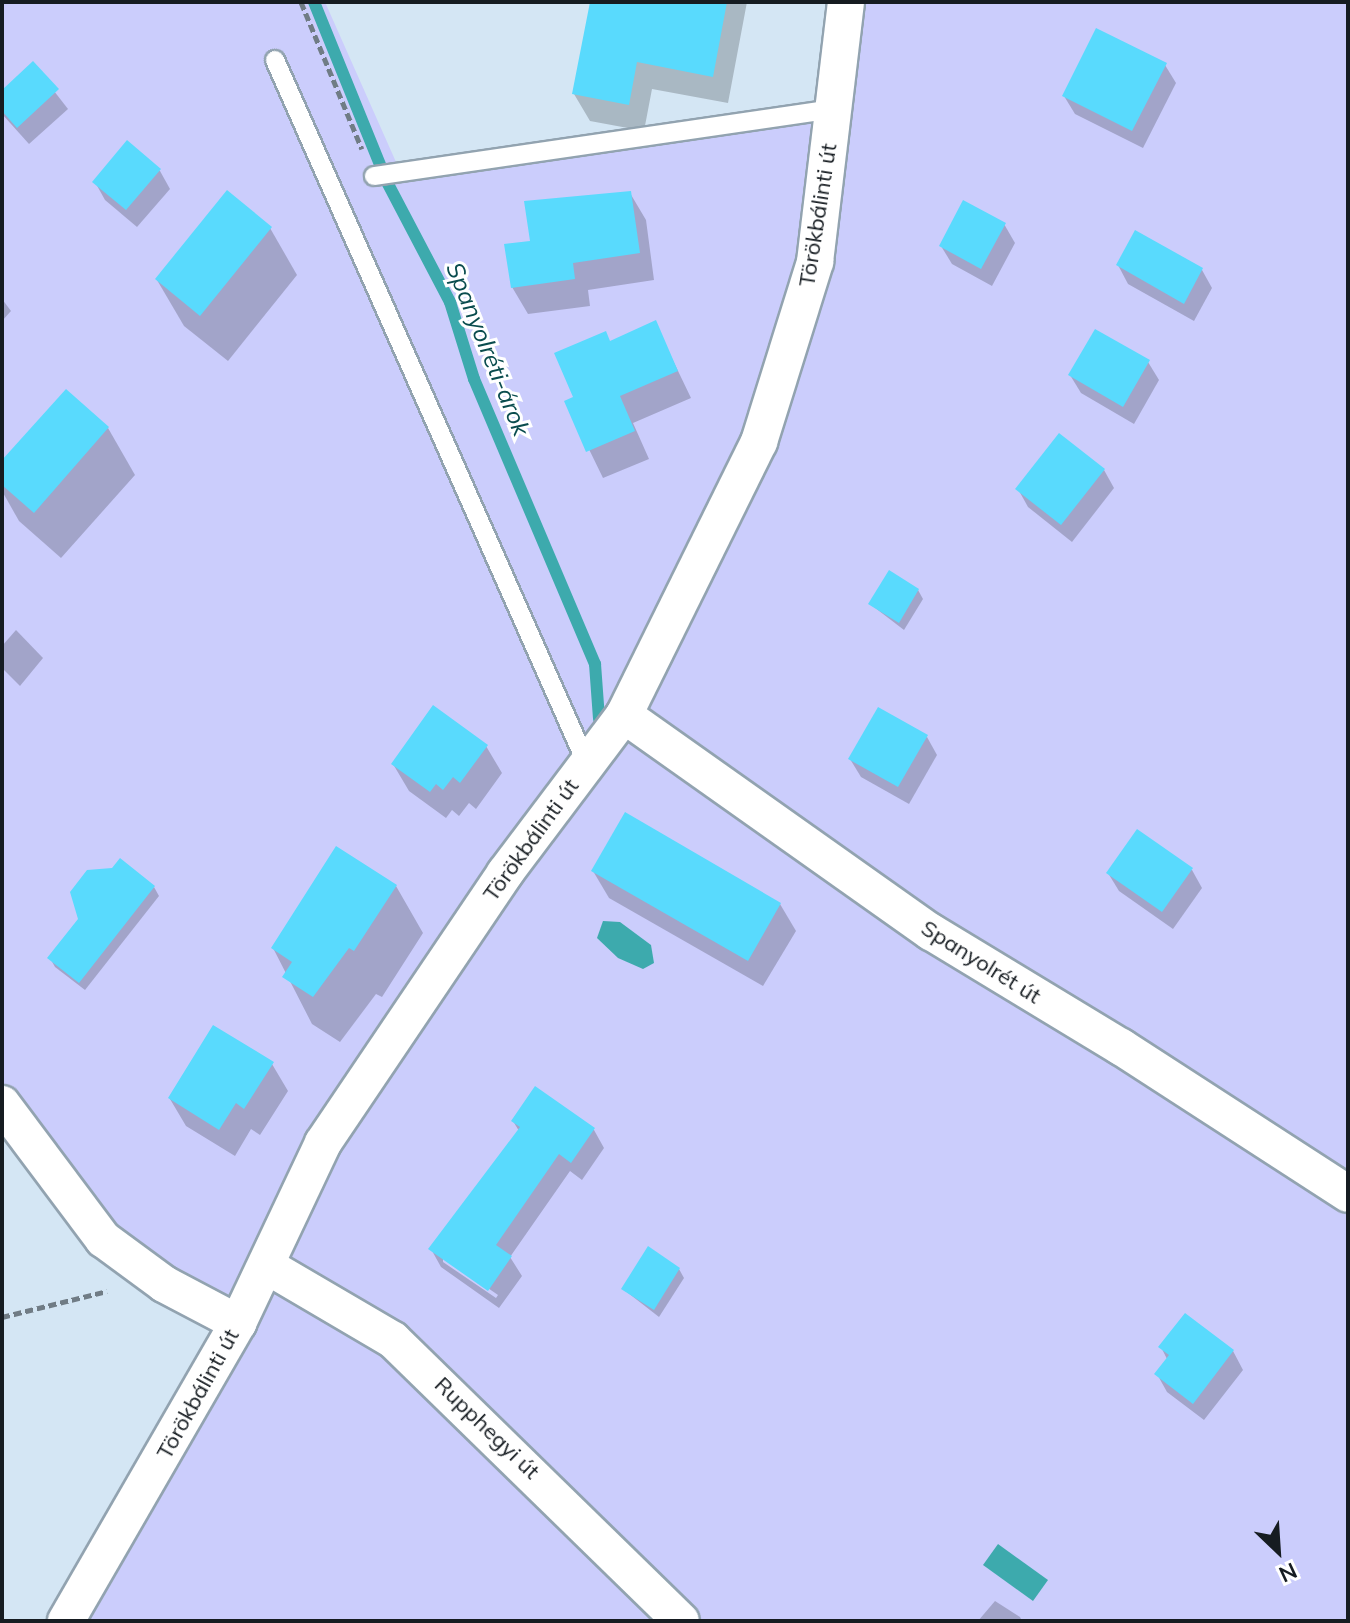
<!DOCTYPE html>
<html>
<head>
<meta charset="utf-8">
<style>
  body { margin:0 }
  #map { position:relative; width:1350px; height:1623px; overflow:hidden; background:#d4e6f4; font-family:Mulish,sans-serif }
  div>[style] { position:absolute }
  .green>* { inset:0; background:#cbcdfc }
  .water>* { inset:0; background:#3daaad }
  .shadow>* { inset:0; background:#0003 }
  .stream>* { height:12px; margin:-6px; padding:0 6px; transform-origin:6px; border-radius:6px; background:#3daaad }
  .building>* { inset:0; background:#59dafd }
  .path>* { height:5px; margin-top:-2.5px; transform-origin:0; background:repeating-linear-gradient(90deg,#707c85 0 8px,transparent 0 12px) }
  .roads { filter:drop-shadow(2px 0 #92a3b0) drop-shadow(-2px 0 #92a3b0) drop-shadow(0 2px #92a3b0) drop-shadow(0 -2px #92a3b0) }
  .service>* { height:18px; margin:-9px; padding:0 9px; transform-origin:9px; border-radius:9px; background:#fff }
  .minor>* { height:36px; margin:-18px; padding:0 18px; transform-origin:18px; border-radius:18px; background:#fff }
  span { translate:-50% -50%; white-space:nowrap; text-align:center; line-height:1.15; -webkit-text-stroke:6px #fff; paint-order:stroke }
  .street-label { font-size:22px; color:#161c21 }
  .water-label { font-size:24px; color:#0a4c4e; font-style:italic }
  .frame { position:absolute; inset:0; border:4px solid #161c21; pointer-events:none }
  .north { position:absolute; left:1238px; top:1511px; width:80px; height:80px; -webkit-text-stroke:6px #fff; paint-order:stroke; rotate:155deg; font-size:22px; font-weight:700; line-height:32px; text-align:center; color:#161c21 }
  .north::after { content:''; display:block; margin:auto; width:28px; height:36px; background:#161c21; clip-path:polygon(50% 0,100% 100%,50% 72%,0 100%) }
</style>
</head>
<body>
<div id="map">
  <div class="green">
    <div style="clip-path:polygon(2px 2px,325px 2px,396px 162px,810px 106px,817px 103px,834px 2px,1348px 2px,1348px 1621px,66px 1621px,237px 1323px,164px 1284px,2px 1104px)"></div>
  </div>
  <div class="water">
    <div style="clip-path:polygon(603px 921px,620px 922px,651px 945px,654px 963px,643px 969px,618px 958px,597px 938px)"></div>
    <div style="clip-path:polygon(998px 1544px,1048px 1580px,1033px 1601px,983px 1565px)"></div>
  </div>
  <div class="shadow">
    <div style="clip-path:polygon(592px 2px,747px 2px,728px 103px,652px 89px,644px 131px,590px 121px,574px 94px)"></div>
    <div style="clip-path:polygon(33px 64px,68px 109px,29px 144px,2px 114px,2px 93px)"></div>
    <div style="clip-path:polygon(1165px 65px,1176px 83px,1143px 148px,1075px 114px,1064px 96px)"></div>
    <div style="clip-path:polygon(127px 143px,160px 171px,170px 189px,137px 227px,105px 200px,95px 182px)"></div>
    <div style="clip-path:polygon(630px 193px,646px 220px,654px 280px,588px 290px,590px 306px,528px 314px,512px 287px,532px 243px)"></div>
    <div style="clip-path:polygon(1004px 224px,1015px 243px,992px 286px,952px 264px,941px 246px)"></div>
    <div style="clip-path:polygon(270px 228px,297px 275px,228px 361px,184px 326px,157px 280px)"></div>
    <div style="clip-path:polygon(1118px 265px,1202px 270px,1212px 288px,1194px 321px,1128px 284px)"></div>
    <div style="clip-path:polygon(2px 299px,11px 311px,2px 321px)"></div>
    <div style="clip-path:polygon(655px 323px,691px 398px,633px 423px,649px 459px,603px 478px,566px 402px,576px 398px,610px 343px)"></div>
    <div style="clip-path:polygon(1148px 362px,1159px 380px,1134px 424px,1081px 393px,1070px 375px)"></div>
    <div style="clip-path:polygon(108px 428px,135px 475px,61px 558px,19px 521px,2px 491px,2px 463px)"></div>
    <div style="clip-path:polygon(1104px 470px,1114px 488px,1072px 542px,1028px 507px,1018px 489px)"></div>
    <div style="clip-path:polygon(918px 590px,923px 599px,904px 630px,870px 604px)"></div>
    <div style="clip-path:polygon(16px 630px,43px 658px,20px 686px,2px 668px,2px 646px)"></div>
    <div style="clip-path:polygon(927px 737px,937px 755px,909px 804px,861px 777px,850px 759px)"></div>
    <div style="clip-path:polygon(486px 746px,502px 773px,476px 809px,469px 803px,459px 816px,452px 810px,446px 818px,409px 791px,393px 764px)"></div>
    <div style="clip-path:polygon(1192px 870px,1202px 888px,1173px 929px,1119px 891px,1108px 873px)"></div>
    <div style="clip-path:polygon(593px 871px,780px 904px,796px 931px,763px 986px,609px 898px)"></div>
    <div style="clip-path:polygon(396px 886px,423px 933px,382px 997px,376px 994px,340px 1042px,312px 1024px,273px 948px)"></div>
    <div style="clip-path:polygon(154px 887px,159px 896px,85px 990px,55px 967px,50px 958px)"></div>
    <div style="clip-path:polygon(272px 1064px,288px 1091px,260px 1135px,251px 1129px,235px 1156px,186px 1126px,170px 1099px)"></div>
    <div style="clip-path:polygon(evenodd,513px 1121px,594px 1130px,604px 1148px,582px 1180px,570px 1171px,510px 1257px,522px 1276px,499px 1308px,441px 1267px,431px 1249px,519px 1131px,513px 1121px,443px 1257px,498px 1295px,496px 1298px,443px 1262px,443px 1257px)"></div>
    <div style="clip-path:polygon(679px 1269px,684px 1278px,659px 1317px,623px 1289px)"></div>
    <div style="clip-path:polygon(1161px 1347px,1233px 1351px,1243px 1370px,1204px 1420px,1167px 1392px,1157px 1374px,1167px 1359px)"></div>
    <div style="clip-path:polygon(995px 1601px,1020px 1617px,1022px 1621px,978px 1621px)"></div>
  </div>
  <div class="stream">
    <div style="left:314px;top:2px;width:194px;rotate:67.9deg"></div>
    <div style="left:387px;top:182px;width:136px;rotate:62.3deg"></div>
    <div style="left:450px;top:302px;width:81px;rotate:72.7deg"></div>
    <div style="left:474px;top:379px;width:310px;rotate:67deg"></div>
    <div style="left:595px;top:664px;width:55px;rotate:85.8deg"></div>
  </div>
  <div class="building">
    <div style="clip-path:polygon(590px 2px,727px 2px,713px 77px,637px 62px,629px 105px,572px 94px)"></div>
    <div style="clip-path:polygon(1096px 28px,1167px 63px,1132px 131px,1062px 96px)"></div>
    <div style="clip-path:polygon(33px 61px,59px 89px,17px 128px,2px 111px,2px 90px)"></div>
    <div style="clip-path:polygon(127px 140px,161px 169px,126px 210px,92px 182px)"></div>
    <div style="clip-path:polygon(227px 190px,272px 227px,200px 316px,155px 279px)"></div>
    <div style="clip-path:polygon(631px 191px,640px 253px,573px 263px,575px 279px,511px 288px,504px 244px,530px 241px,524px 201px)"></div>
    <div style="clip-path:polygon(963px 200px,1006px 223px,981px 269px,939px 246px)"></div>
    <div style="clip-path:polygon(1135px 230px,1203px 268px,1184px 304px,1116px 265px)"></div>
    <div style="clip-path:polygon(656px 320px,678px 371px,620px 396px,635px 431px,586px 452px,564px 401px,573px 397px,554px 353px,606px 331px,610px 341px)"></div>
    <div style="clip-path:polygon(1095px 329px,1150px 360px,1123px 407px,1068px 375px)"></div>
    <div style="clip-path:polygon(66px 389px,109px 427px,34px 513px,2px 485px,2px 460px)"></div>
    <div style="clip-path:polygon(1059px 433px,1105px 469px,1061px 525px,1015px 489px)"></div>
    <div style="clip-path:polygon(889px 570px,919px 589px,899px 623px,868px 604px)"></div>
    <div style="clip-path:polygon(433px 705px,488px 745px,460px 783px,453px 777px,443px 790px,436px 784px,430px 792px,391px 764px)"></div>
    <div style="clip-path:polygon(878px 707px,928px 735px,898px 787px,848px 759px)"></div>
    <div style="clip-path:polygon(625px 812px,781px 903px,748px 961px,591px 871px)"></div>
    <div style="clip-path:polygon(1137px 829px,1193px 868px,1162px 912px,1106px 873px)"></div>
    <div style="clip-path:polygon(336px 846px,397px 885px,354px 951px,349px 948px,313px 997px,282px 977px,292px 962px,271px 948px)"></div>
    <div style="clip-path:polygon(120px 858px,155px 886px,79px 983px,47px 958px,78px 919px,70px 892px,87px 870px,112px 868px)"></div>
    <div style="clip-path:polygon(213px 1025px,274px 1062px,244px 1109px,236px 1103px,219px 1130px,168px 1098px)"></div>
    <div style="clip-path:polygon(535px 1086px,595px 1128px,571px 1163px,559px 1154px,496px 1245px,512px 1256px,488px 1291px,428px 1249px,520px 1127px,511px 1121px)"></div>
    <div style="clip-path:polygon(648px 1246px,680px 1268px,654px 1310px,621px 1289px)"></div>
    <div style="clip-path:polygon(1185px 1313px,1234px 1350px,1193px 1404px,1154px 1374px,1169px 1355px,1158px 1347px)"></div>
  </div>
  <div class="path">
    <div style="left:301px;top:2px;width:159px;rotate:67.5deg"></div>
    <div style="left:2px;top:1317px;width:108px;rotate:-13.9deg"></div>
  </div>
  <div class="roads">
    <div class="service">
      <div style="left:275px;top:60px;width:770px;rotate:66.1deg"></div>
      <div style="left:374px;top:176px;width:464px;rotate:-8.3deg"></div>
    </div>
    <div class="minor">
      <div style="left:624px;top:715px;width:376px;rotate:35.3deg"></div>
      <div style="left:931px;top:932px;width:222px;rotate:31.2deg"></div>
      <div style="left:1121px;top:1047px;width:270px;rotate:32.9deg"></div>
      <div style="left:2px;top:1104px;width:169px;rotate:53.2deg"></div>
      <div style="left:103px;top:1239px;width:76px;rotate:36.4deg"></div>
      <div style="left:164px;top:1284px;width:84px;rotate:27.8deg"></div>
      <div style="left:267px;top:1266px;width:146px;rotate:30.4deg"></div>
      <div style="left:393px;top:1340px;width:402px;rotate:44.3deg"></div>
      <div style="left:66px;top:1621px;width:344px;rotate:-60deg"></div>
      <div style="left:238px;top:1323px;width:199px;rotate:-64.7deg"></div>
      <div style="left:323px;top:1143px;width:326px;rotate:-56deg"></div>
      <div style="left:505px;top:873px;width:198px;rotate:-53deg"></div>
      <div style="left:624px;top:715px;width:305px;rotate:-63.7deg"></div>
      <div style="left:759px;top:442px;width:189px;rotate:-72.7deg"></div>
      <div style="left:815px;top:262px;width:262px;rotate:-83.2deg"></div>
    </div>
  </div>
  <div class="street-label">
    <span style="left:818px;top:215px;rotate:-81deg">Törökbálinti út</span>
    <span style="left:531px;top:840px;rotate:-54deg">Törökbálinti út</span>
    <span style="left:981px;top:962px;rotate:32deg">Spanyolrét út</span>
    <span style="left:198px;top:1394px;rotate:-61deg">Törökbálinti út</span>
    <span style="left:487px;top:1428px;rotate:44deg">Rupphegyi út</span>
  </div>
  <div class="water-label">
    <span style="left:488px;top:349px;rotate:68deg">Spanyolréti-árok</span>
  </div>
  <div class="frame"></div>
  <div class="north">N</div>
</div>
</body>
</html>
